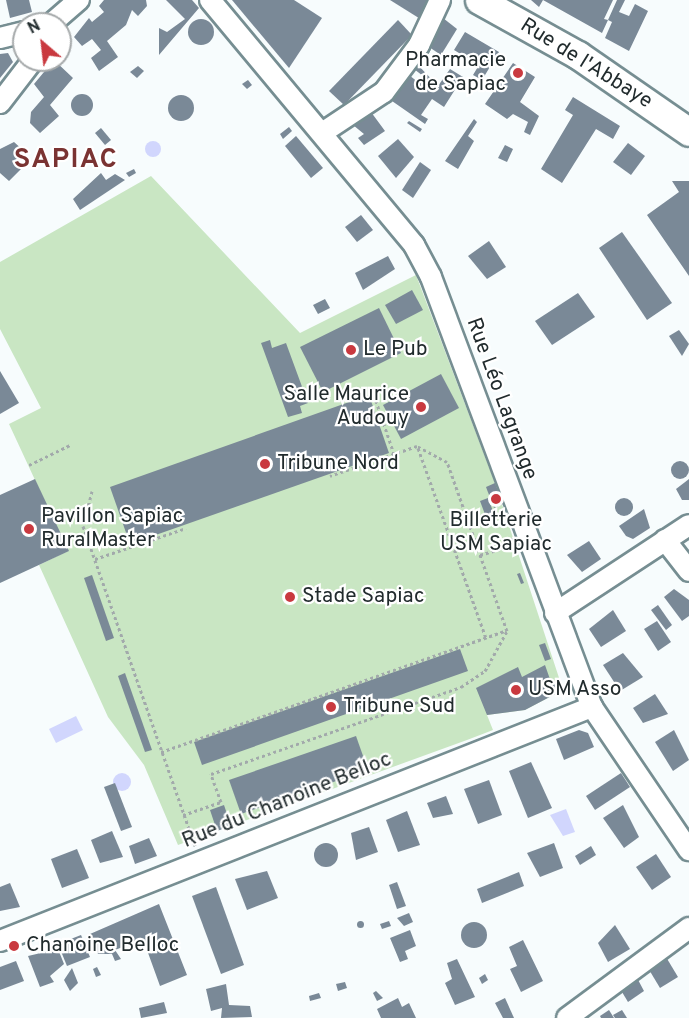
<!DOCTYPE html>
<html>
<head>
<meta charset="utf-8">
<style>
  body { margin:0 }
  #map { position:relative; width:689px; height:1018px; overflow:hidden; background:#f7fcfd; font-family:Overpass,sans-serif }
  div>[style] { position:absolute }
  .green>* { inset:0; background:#c9e6c3 }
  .water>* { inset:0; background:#d1d6fd }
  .round { border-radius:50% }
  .building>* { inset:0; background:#7a8997 }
  .path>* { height:3px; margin-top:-1.5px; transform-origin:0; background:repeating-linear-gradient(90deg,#a2a9ab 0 3px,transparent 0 6px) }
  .roads { filter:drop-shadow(2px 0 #768e92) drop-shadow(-2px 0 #768e92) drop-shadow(0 2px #768e92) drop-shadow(0 -2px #768e92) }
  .street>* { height:20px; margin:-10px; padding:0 10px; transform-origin:10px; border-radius:10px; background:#fff }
  .secondary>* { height:27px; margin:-13.5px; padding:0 13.5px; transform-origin:13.5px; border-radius:13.5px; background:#fff }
  .dots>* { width:16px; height:16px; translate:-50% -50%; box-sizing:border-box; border:3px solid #fff; border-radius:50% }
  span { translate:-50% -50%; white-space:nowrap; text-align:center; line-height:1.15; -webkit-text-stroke:4.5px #fff; paint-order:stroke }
  .poi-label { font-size:21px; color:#212b2d }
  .right { translate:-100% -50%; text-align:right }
  .left { translate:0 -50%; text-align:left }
  .street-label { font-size:21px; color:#212b2d }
  .district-label { font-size:27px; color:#7a3332; font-weight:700; letter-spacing:1.5px }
  .north { position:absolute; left:12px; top:12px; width:60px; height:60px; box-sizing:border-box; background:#fff; border:2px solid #a6aaab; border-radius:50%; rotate:332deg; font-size:16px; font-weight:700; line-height:24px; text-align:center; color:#212b2d }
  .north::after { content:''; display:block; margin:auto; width:21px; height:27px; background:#c9393f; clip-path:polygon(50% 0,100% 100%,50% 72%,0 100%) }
</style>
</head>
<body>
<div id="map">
  <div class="green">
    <div style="clip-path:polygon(151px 176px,300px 333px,416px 275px,495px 483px,563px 690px,525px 710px,487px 715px,493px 730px,467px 740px,178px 845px,144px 765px,108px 717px,39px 565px,68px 551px,9px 424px,41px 408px,0 329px,0 262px)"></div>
  </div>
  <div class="water">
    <div class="round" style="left:145px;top:141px;width:16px;height:16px"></div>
    <div style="clip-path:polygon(76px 716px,83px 730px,56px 743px,49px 729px)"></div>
    <div class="round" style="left:113px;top:773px;width:18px;height:18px"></div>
    <div style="clip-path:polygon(566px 809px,575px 832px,563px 836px,550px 815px)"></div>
  </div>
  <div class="building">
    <div style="clip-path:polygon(6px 0,29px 0,32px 12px,10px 18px)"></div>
    <div style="clip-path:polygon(104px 0,146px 0,147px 6px,138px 16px,132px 10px,126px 25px,107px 41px,118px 57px,99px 71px,91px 58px,101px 50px,92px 39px,82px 46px,74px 37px,89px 18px,92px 22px,104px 12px,99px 6px)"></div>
    <div style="clip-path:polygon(166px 0,192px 0,199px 8px,159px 55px,159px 28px,167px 32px,185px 19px)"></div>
    <div style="clip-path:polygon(232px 0,294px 0,322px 18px,289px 68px)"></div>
    <div style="clip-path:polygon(390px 0,429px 0,422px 20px)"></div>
    <div style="clip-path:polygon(531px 0,613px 0,604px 19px,608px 20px,617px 0,625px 0,619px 12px,629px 16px,635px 4px,648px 11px,629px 51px,605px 38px,612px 22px,608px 20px,602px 33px,543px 0,539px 7px)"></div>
    <div style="clip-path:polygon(443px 18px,457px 29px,441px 55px,429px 47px)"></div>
    <div class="round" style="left:188px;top:19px;width:26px;height:26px"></div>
    <div style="clip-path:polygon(398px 20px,412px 35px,344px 105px,329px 91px)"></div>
    <div style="clip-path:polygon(465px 32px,499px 52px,482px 80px,473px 75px,479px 65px,454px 50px)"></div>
    <div style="clip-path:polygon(8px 53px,13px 62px,0 78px,0 54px)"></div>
    <div style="clip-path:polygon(54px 60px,73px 78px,50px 105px,59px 116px,40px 133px,30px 123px,31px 112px,44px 97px,34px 84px)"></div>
    <div style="clip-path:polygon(513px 63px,535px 77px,520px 102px,539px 116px,530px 135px,524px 132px,528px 122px,513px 114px,507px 119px,485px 104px)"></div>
    <div style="clip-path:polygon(417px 64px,438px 86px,450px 69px,463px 77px,444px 107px,432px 99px,421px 115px,428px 119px,425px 124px,392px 101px,409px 75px,419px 83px,423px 76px,414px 69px)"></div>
    <div style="clip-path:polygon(138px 66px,144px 71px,137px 78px,130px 72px)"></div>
    <div style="clip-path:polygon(248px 80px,252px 85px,247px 89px,242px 84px)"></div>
    <div class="round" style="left:71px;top:94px;width:22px;height:22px"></div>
    <div class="round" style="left:168px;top:95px;width:26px;height:26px"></div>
    <div style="clip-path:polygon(573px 97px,620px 126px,613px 139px,596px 129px,562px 183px,541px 169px,573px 115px,565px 110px)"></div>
    <div style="clip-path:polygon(371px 112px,385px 131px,364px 145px,358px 138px,364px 134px,353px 125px)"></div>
    <div style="clip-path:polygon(474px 119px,477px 122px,468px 136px,474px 141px,458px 169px,445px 161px)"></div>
    <div style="clip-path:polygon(409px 121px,422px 129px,420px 132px,407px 123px)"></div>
    <div style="clip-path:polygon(289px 127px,292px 131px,283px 139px,280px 134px)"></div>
    <div style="clip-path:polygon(101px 128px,111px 140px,105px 145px,95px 133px)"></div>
    <div style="clip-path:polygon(296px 136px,323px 168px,311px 178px,285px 146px)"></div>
    <div style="clip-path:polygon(398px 139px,414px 157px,396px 178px,378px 156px)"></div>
    <div style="clip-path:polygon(14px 142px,24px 151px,15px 164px,21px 169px,9px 181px,0 173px,0 149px)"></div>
    <div style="clip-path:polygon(628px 143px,645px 156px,631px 175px,613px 162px)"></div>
    <div style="clip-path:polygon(505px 145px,513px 149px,507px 162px,498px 158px)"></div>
    <div style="clip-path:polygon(420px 162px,431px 170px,413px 198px,402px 190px)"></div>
    <div style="clip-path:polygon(134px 169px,136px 173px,129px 177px,126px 173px)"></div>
    <div style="clip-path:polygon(101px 173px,106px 180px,115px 174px,125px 180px,80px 210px,73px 199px)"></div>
    <div style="clip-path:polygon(672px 181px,689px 181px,689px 276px,647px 215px,679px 192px)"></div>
    <div style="clip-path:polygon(361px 215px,373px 230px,357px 242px,345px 227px)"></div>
    <div style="clip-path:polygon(622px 232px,672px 303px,647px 320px,599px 248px)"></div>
    <div style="clip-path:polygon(489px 241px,506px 267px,487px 279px,468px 256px)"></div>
    <div style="clip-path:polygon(388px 256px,395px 269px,363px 290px,355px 273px)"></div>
    <div style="clip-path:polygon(412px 290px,423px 310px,396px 324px,385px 305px)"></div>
    <div style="clip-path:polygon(578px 293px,595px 317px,552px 345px,535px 321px)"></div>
    <div style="clip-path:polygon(325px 299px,330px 308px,318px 314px,313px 305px)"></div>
    <div style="clip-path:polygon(379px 308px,401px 353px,323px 392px,300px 347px)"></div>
    <div style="clip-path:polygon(679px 330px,689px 344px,682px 356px,669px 336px)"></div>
    <div style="clip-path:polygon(270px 340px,272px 348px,286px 343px,308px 403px,300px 406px,302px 413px,288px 417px,261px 343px)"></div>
    <div style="clip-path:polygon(0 371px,19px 403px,0 414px)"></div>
    <div style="clip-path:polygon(441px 374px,459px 408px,401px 439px,383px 405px)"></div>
    <div style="clip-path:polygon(369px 395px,389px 453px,130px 544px,110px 487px)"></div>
    <div class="round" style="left:671px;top:461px;width:18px;height:18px"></div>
    <div style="clip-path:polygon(35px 479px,69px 551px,0 583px,0 495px)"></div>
    <div style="clip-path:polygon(689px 479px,689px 500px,682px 500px,676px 489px)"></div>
    <div style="clip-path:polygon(495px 483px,503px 504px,494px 508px,486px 487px)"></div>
    <div style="clip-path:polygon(488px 498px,494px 514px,486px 517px,480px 501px)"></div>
    <div class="round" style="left:615px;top:498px;width:18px;height:18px"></div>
    <div style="clip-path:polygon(644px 509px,650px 528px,633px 539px,626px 536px,619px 526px)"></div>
    <div class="round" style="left:506px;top:538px;width:14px;height:14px"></div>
    <div style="clip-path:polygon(589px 541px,601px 559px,582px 572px,567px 555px)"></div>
    <div style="clip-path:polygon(520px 573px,524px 583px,521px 584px,517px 574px)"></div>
    <div style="clip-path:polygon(92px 575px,114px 638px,106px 641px,84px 578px)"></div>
    <div style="clip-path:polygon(674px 589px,689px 600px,689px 616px,682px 621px,664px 597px)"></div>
    <div style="clip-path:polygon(658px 605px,672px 625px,666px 630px,651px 610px)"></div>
    <div style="clip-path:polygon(613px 610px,626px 631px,601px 647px,589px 629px)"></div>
    <div style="clip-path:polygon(657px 621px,671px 642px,658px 651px,644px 629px)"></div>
    <div style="clip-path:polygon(545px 643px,551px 659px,545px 661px,539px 645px)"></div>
    <div style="clip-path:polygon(460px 649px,468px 671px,202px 765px,194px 742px)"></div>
    <div style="clip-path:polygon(623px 653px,643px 677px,620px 691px,603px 665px)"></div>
    <div style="clip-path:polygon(545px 665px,552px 685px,561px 682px,563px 690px,525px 710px,487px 715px,476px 688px,518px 667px,522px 677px)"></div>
    <div style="clip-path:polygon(125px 673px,152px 750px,145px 752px,118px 676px)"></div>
    <div style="clip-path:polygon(655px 694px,668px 714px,643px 723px,633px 708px)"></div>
    <div style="clip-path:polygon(579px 730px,588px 733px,594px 747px,564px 760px,556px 739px)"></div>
    <div style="clip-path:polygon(674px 730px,689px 760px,673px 771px,655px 742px)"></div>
    <div style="clip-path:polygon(356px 736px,368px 770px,241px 814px,229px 780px)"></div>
    <div style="clip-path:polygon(531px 762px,552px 808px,528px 818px,509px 771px)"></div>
    <div style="clip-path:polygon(621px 773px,630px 787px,595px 810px,586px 796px)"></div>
    <div style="clip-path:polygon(489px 780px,502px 815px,478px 824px,464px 789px)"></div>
    <div style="clip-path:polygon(115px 783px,132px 827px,121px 831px,104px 787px)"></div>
    <div style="clip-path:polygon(446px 796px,453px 814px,433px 818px,427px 803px)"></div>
    <div style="clip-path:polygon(224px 805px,231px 826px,217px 831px,210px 810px)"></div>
    <div style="clip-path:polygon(623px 805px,639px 837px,624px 848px,603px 818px)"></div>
    <div style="clip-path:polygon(407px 811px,420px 845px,398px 852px,386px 820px)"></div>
    <div style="clip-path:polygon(369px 827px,378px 852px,356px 860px,351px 833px)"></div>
    <div style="clip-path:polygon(112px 831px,123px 857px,100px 863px,91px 840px)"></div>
    <div style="clip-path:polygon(149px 838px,157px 856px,135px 864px,129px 846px)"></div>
    <div class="round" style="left:314px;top:843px;width:24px;height:24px"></div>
    <div style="clip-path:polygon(554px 843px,563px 868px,540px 877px,527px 853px)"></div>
    <div style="clip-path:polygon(591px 846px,596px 855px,580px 865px,575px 856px)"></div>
    <div style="clip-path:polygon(77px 849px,89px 878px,62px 888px,51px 859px)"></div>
    <div style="clip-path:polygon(656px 854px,671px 877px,652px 890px,636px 867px)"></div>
    <div style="clip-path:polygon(267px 871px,278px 898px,247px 910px,235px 879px)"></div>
    <div style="clip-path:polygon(519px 872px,524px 886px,482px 903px,477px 889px)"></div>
    <div style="clip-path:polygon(397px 882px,406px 906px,397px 909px,389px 885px)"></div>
    <div style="clip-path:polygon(10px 883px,20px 907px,0 911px,0 887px)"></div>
    <div style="clip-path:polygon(216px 887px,244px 965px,221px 974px,192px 896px)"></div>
    <div style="clip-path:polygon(159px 904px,187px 975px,160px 986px,143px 939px,115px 950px,121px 959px,115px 961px,112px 954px,98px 954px,90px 934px)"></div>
    <div style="clip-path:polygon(409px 913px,413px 922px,404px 926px,397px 918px)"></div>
    <div class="round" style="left:356.5px;top:920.5px;width:7px;height:7px"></div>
    <div style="clip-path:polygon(389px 921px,391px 926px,382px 929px,380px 924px)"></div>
    <div class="round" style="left:461px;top:922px;width:26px;height:26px"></div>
    <div style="clip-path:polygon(615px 925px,630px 949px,608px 962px,598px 943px)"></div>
    <div style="clip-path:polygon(410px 930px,416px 946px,405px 951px,408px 959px,400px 962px,390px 938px)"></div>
    <div style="clip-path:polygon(81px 935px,90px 957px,67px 966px,58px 944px)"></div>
    <div style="clip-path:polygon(523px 940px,543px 981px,521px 992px,510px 969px,517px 966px,509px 947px)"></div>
    <div style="clip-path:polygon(58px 949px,64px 964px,50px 976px,54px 982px,40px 987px,28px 956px)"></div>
    <div style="clip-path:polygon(666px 957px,678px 977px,660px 988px,648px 968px)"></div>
    <div style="clip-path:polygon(457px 959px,475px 997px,455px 1005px,445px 983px,452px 979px,447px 963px)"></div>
    <div style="clip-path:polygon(16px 961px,24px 981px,0 990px,0 967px)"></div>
    <div style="clip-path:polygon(97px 967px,101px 975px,96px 977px,93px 969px)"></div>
    <div style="clip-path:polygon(72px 968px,78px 983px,70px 991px,64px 980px)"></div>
    <div style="clip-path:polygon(485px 974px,488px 980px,482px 984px,479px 978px)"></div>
    <div style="clip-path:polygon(636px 976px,644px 991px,628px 1002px,619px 987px)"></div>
    <div style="clip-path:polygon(345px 982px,347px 988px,338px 991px,336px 984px)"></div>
    <div style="clip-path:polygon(226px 984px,229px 1005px,250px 1006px,252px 1017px,221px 1018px,222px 1008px,211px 1011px,206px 989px)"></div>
    <div style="clip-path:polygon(376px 991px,383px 998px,377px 1001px,373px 993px)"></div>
    <div style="clip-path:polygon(319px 993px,321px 998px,310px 1001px,309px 996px)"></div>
    <div style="clip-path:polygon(398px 998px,402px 1007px,409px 1003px,416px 1018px,381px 1018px,377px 1009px)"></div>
    <div style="clip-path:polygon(505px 998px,514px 1018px,503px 1018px,495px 1003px)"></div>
    <div style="clip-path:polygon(164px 1002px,167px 1013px,141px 1018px,139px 1008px)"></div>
    <div style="clip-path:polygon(609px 1010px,614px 1018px,601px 1018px,600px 1016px)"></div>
    <div style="clip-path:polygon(622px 1010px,627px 1018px,615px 1018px,613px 1015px)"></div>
  </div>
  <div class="path">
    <div style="left:372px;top:389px;width:69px;rotate:71.3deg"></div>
    <div style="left:418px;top:448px;width:202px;rotate:70.3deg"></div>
    <div style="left:29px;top:465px;width:46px;rotate:-26deg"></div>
    <div style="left:92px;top:491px;width:36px;rotate:104deg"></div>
    <div style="left:83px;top:526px;width:339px;rotate:70.7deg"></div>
    <div style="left:480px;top:555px;width:34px;rotate:-17deg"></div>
    <div style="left:95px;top:559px;width:96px;rotate:-18.8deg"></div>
    <div style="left:161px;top:752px;width:365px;rotate:-19.4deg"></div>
    <div style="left:183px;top:815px;width:40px;rotate:-18.9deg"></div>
    <div style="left:221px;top:802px;width:30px;rotate:-110deg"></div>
    <div style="left:211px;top:774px;width:265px;rotate:-19.2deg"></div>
    <div style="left:461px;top:687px;width:29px;rotate:-34deg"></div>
    <div style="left:485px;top:671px;width:46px;rotate:-61.2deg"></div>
    <div style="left:507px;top:631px;width:179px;rotate:-109.5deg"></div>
    <div style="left:447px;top:462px;width:34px;rotate:-152deg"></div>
    <div style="left:417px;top:446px;width:92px;rotate:161deg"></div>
  </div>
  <div class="roads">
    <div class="street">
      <div style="left:210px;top:0;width:319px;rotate:50.2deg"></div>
      <div style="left:414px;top:245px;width:36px;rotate:62deg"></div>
      <div style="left:431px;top:277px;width:459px;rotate:69.5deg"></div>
      <div style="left:592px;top:707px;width:173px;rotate:55.9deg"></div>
      <div style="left:51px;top:24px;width:37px;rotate:-41deg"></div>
      <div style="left:0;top:38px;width:25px;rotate:-14deg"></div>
      <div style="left:0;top:103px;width:54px;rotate:-52.5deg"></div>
      <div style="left:322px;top:133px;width:74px;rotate:-33.5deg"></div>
      <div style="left:384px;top:92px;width:59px;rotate:-53.3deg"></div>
      <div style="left:419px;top:45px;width:50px;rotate:-65deg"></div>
      <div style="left:665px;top:540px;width:39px;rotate:52deg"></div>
      <div style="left:555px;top:613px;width:160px;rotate:-33.3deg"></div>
      <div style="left:0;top:941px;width:637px;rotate:-21.57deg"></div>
      <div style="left:567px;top:1018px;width:152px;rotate:-36.4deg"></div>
    </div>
    <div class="secondary">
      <div style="left:479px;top:0;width:113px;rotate:29.1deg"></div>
      <div style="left:578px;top:55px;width:135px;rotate:34.7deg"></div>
    </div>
  </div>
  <div class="dots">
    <div style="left:518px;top:73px;background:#c9393f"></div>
    <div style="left:351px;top:350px;background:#c9393f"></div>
    <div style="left:421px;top:407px;background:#c9393f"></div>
    <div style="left:265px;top:464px;background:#c9393f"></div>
    <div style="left:496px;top:499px;background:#c9393f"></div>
    <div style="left:29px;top:529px;background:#c9393f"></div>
    <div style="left:290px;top:597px;background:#c9393f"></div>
    <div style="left:516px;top:690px;background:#c9393f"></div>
    <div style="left:331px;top:707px;background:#c9393f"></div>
    <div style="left:14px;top:946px;background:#c9393f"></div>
  </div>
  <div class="poi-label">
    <span class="right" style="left:506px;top:73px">Pharmacie<br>de Sapiac</span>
    <span class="left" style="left:363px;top:350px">Le Pub</span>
    <span class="right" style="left:409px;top:407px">Salle Maurice<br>Audouy</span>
    <span class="left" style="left:277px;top:464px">Tribune Nord</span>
    <span class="left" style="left:41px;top:529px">Pavillon Sapiac<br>RuralMaster</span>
    <span style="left:496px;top:533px">Billetterie<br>USM Sapiac</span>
    <span class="left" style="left:302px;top:597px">Stade Sapiac</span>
    <span class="left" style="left:528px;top:690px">USM Asso</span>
    <span class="left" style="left:343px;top:707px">Tribune Sud</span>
    <span class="left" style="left:26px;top:946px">Chanoine Belloc</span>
  </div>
  <div class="street-label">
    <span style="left:586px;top:64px;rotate:32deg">Rue de l'Abbaye</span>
    <span style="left:501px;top:399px;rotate:70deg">Rue Léo Lagrange</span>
    <span style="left:287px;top:801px;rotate:-22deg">Rue du Chanoine Belloc</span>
  </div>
  <div class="district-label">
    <span style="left:66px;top:161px">SAPIAC</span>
  </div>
  <div class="north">N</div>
</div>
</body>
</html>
